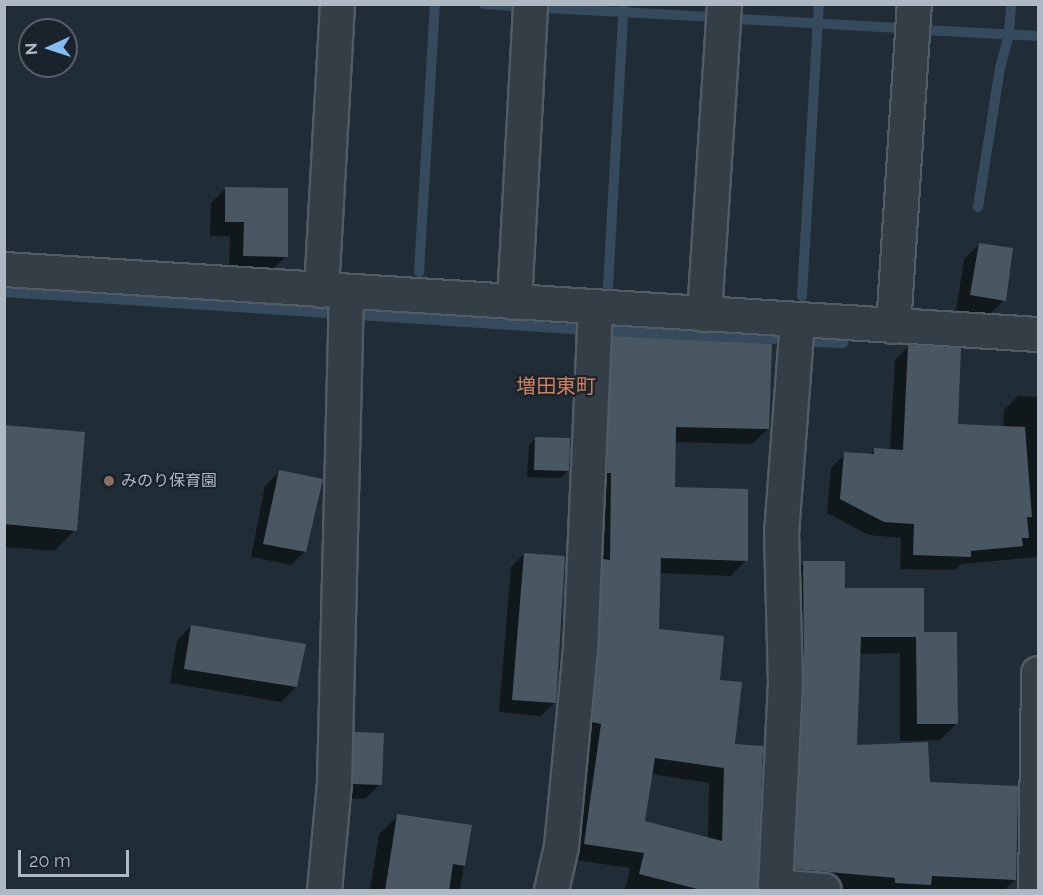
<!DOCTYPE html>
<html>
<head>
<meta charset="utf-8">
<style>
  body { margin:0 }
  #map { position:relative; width:1043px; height:895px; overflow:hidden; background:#212d36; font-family:Raleway,"Noto Sans JP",sans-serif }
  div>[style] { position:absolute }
  .shadow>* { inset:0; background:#0007 }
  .stream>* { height:10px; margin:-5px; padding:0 5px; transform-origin:5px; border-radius:5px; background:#354b5d }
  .building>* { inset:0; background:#495762 }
  .roads { filter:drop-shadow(2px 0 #525c65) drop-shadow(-2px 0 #525c65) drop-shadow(0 2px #525c65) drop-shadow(0 -2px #525c65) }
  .minor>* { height:33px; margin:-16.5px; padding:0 16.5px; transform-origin:16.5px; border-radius:16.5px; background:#343e47 }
  .dots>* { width:16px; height:16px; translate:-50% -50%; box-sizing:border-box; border:3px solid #1a232c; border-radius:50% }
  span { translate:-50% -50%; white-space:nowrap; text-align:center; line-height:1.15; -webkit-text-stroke:4.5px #1a232c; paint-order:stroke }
  .poi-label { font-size:16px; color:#aeb9c4 }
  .left { translate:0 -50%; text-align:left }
  .quarter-label { font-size:20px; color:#cf815e }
  .frame { position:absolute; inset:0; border:6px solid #aeb9c4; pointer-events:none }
  .north { position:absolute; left:18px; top:18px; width:60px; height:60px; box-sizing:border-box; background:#1a232c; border:2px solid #555f69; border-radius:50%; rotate:267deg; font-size:16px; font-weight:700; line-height:24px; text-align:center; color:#aeb9c4 }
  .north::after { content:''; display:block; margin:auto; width:21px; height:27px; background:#84bdf4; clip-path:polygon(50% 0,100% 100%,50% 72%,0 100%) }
  .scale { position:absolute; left:18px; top:850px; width:111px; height:27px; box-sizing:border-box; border:3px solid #aeb9c4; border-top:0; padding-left:8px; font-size:18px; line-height:21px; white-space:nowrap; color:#aeb9c4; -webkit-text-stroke:4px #1a232c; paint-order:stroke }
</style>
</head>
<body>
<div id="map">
  <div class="shadow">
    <div style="clip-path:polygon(226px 188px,286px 256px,271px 271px,229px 271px,230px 236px,210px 236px,211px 203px)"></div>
    <div style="clip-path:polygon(979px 245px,1004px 300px,989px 315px,956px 310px,964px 259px)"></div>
    <div style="clip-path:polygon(evenodd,613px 338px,768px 429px,752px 444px,674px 442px,673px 489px,746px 560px,731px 576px,659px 573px,657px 630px,718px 681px,733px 746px,756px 890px,625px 890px,630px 868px,569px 859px,598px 353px,613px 338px,651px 774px,709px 783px,708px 839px,644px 822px,651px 774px)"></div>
    <div style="clip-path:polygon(909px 346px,956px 426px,1003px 428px,1004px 410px,1018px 396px,1038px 397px,1038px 557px,961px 564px,955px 570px,900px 569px,901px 538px,869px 535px,827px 513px,831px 468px,845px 454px,869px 456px,875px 450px,890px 451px,895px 360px)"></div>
    <div style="clip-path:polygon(4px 426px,75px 530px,54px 551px,4px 547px)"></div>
    <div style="clip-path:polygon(536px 438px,568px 471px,560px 478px,527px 477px,529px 445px)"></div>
    <div style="clip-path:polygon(279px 472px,321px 481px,305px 551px,291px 565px,251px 557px,265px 486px)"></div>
    <div style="clip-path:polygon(524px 554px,555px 702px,541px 716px,499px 712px,511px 567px)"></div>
    <div style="clip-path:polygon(804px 563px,923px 634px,957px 723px,940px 740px,900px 741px,900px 653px,859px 654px,855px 747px,928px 783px,1015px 880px,1004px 890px,835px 890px,778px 885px,787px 580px)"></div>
    <div style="clip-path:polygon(191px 626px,296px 687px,281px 702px,170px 683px,177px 641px)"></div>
    <div style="clip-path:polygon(355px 733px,380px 784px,365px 799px,338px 798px,340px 748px)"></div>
    <div style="clip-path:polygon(398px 816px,470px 826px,460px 890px,370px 890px,379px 834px)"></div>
  </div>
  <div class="stream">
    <div style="left:484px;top:4px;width:31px;rotate:4deg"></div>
    <div style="left:547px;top:8px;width:164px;rotate:3.1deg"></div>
    <div style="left:738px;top:19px;width:161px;rotate:3.2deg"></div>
    <div style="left:924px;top:30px;width:114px;rotate:3deg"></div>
    <div style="left:978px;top:207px;width:141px;rotate:-81deg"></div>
    <div style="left:1000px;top:68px;width:35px;rotate:-75deg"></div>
    <div style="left:1009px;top:34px;width:30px;rotate:-86deg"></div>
    <div style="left:419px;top:272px;width:268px;rotate:-86.6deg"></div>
    <div style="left:608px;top:286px;width:282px;rotate:-86.8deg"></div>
    <div style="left:4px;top:292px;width:329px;rotate:3.7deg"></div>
    <div style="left:802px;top:296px;width:292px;rotate:-86.7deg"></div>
    <div style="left:360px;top:315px;width:225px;rotate:3.8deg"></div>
    <div style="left:609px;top:331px;width:165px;rotate:2.8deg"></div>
    <div style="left:811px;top:342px;width:32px;rotate:2deg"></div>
  </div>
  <div class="building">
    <div style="clip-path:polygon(225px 187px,288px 188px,288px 257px,243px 256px,244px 222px,225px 222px)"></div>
    <div style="clip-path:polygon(979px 243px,1013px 248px,1006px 301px,970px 295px)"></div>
    <div style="clip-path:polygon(evenodd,612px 336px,772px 344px,769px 429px,676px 427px,675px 487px,748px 489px,748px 561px,661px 558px,659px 629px,724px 636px,720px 680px,742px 682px,735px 744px,763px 746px,757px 891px,705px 891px,639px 874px,644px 853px,584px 844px,601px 724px,592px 722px,603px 559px,610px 560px,611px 473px,607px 473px,612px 336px,655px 758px,724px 768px,722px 841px,645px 821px,655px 758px)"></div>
    <div style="clip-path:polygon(908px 345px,961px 348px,958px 424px,1025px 427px,1032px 517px,1027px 517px,1029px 538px,1022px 538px,1023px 546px,971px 551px,971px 557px,913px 555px,914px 524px,884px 522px,840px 499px,844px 452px,874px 454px,874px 448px,903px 450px)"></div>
    <div style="clip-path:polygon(4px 425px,85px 432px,77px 531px,4px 524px)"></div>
    <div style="clip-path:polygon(535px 437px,570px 438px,569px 471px,534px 470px)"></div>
    <div style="clip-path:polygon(279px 470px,323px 479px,306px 552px,263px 544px)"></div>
    <div style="clip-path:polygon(524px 553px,565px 556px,556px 703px,512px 700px)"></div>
    <div style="clip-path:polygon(803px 561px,845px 561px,845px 588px,924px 588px,924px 632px,957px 632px,958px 724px,917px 724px,916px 637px,861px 637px,857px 745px,928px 742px,930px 782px,1018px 786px,1016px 880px,932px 876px,931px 885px,895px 883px,895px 878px,795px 869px,804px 682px)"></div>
    <div style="clip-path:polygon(191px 625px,306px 644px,297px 687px,184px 669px)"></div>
    <div style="clip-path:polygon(354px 732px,384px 733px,382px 785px,353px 784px)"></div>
    <div style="clip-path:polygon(397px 814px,472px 825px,465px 866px,453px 864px,449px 891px,385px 891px)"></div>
  </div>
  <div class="roads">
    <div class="minor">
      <div style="left:4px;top:269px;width:1036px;rotate:3.6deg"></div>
      <div style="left:321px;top:290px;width:286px;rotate:-86.8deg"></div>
      <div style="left:514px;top:302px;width:298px;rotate:-86.9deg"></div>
      <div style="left:704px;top:314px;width:311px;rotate:-86.3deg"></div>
      <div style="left:797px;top:320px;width:212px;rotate:94.3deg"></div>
      <div style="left:781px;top:531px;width:150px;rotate:88.5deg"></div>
      <div style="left:785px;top:681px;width:205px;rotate:92.8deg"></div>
      <div style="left:775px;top:886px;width:49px;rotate:4.7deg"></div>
      <div style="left:893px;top:326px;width:323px;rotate:-86.3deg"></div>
      <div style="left:324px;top:890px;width:108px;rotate:-84.7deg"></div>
      <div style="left:334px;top:782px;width:491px;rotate:-88.6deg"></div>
      <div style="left:551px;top:890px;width:45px;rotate:-77.2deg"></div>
      <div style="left:561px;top:846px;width:197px;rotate:-84.5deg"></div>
      <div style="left:580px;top:650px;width:343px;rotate:-87.5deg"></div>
      <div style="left:1035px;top:890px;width:217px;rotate:-89.2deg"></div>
    </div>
  </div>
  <div class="dots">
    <div style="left:109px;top:481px;background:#8d6e63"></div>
  </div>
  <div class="poi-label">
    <span class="left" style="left:121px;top:481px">みのり保育園</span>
  </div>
  <div class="quarter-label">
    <span style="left:556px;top:386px">増田東町</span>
  </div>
  <div class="frame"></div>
  <div class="north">N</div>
  <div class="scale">20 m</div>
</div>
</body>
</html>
